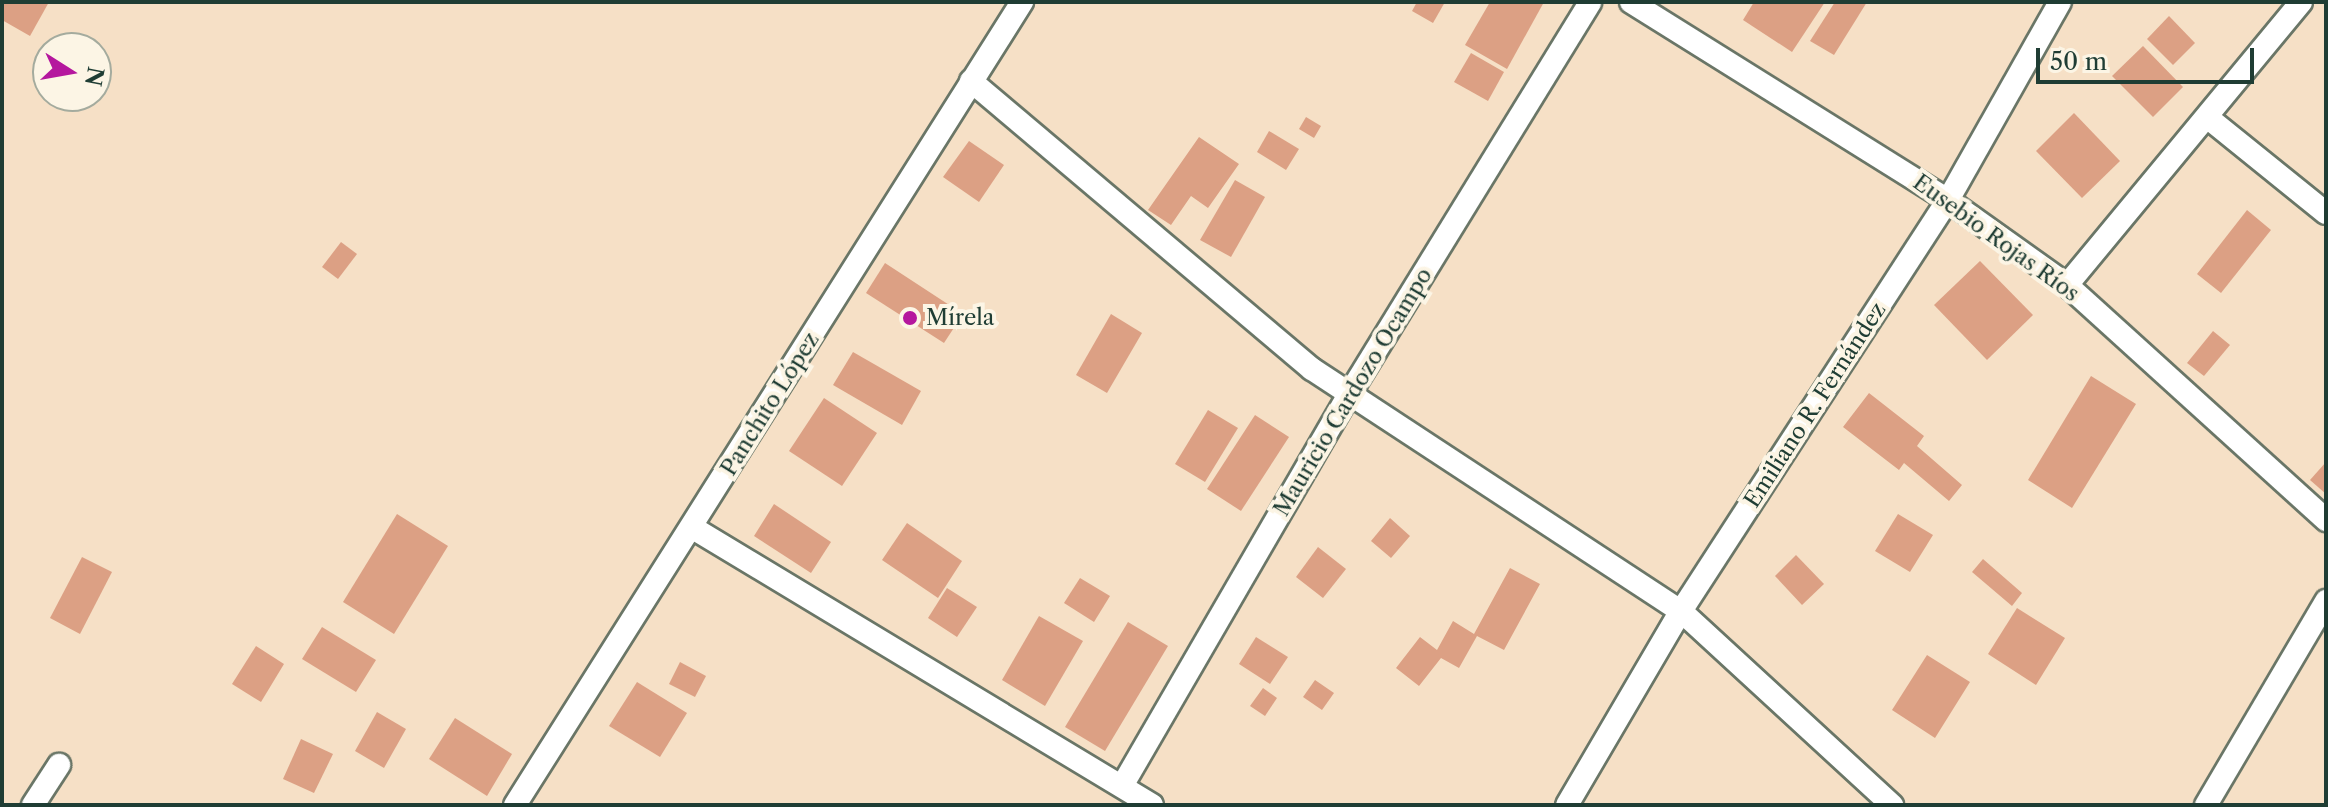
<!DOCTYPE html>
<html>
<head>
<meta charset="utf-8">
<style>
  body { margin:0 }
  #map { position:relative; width:2328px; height:807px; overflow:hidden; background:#f6e0c6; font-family:"Libre Caslon Text",serif }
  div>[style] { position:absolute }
  .building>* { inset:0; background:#dca084 }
  .roads { filter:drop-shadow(2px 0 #6a7667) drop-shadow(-2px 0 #6a7667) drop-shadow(0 2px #6a7667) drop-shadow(0 -2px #6a7667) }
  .minor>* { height:22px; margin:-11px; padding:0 11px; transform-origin:11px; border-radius:11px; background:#fff }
  .dots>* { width:22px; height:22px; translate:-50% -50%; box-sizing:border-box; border:4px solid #fcf5e5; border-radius:50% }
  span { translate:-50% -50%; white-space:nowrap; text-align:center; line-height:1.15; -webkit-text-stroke:8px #fcf5e5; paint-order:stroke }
  .street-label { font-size:22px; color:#1f3d34 }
  .poi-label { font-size:22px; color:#1f3d34 }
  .left { translate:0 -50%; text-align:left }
  .frame { position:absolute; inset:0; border:4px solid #1f3d34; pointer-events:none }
  .north { position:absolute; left:32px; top:32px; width:80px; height:80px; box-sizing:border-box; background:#fcf5e5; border:2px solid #a4ab9e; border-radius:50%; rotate:101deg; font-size:22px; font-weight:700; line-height:32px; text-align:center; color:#1f3d34 }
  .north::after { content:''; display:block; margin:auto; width:28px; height:36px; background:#b5179e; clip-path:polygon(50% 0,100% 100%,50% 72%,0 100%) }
  .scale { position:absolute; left:2036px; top:48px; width:218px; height:36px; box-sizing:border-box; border:4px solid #1f3d34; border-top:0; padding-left:10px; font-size:24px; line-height:28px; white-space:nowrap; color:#1f3d34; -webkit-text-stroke:6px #fcf5e5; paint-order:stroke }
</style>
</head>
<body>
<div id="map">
  <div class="building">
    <div style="clip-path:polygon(2px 2px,49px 2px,30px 36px,2px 20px)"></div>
    <div style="clip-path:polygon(1417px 2px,1445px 2px,1433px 23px,1412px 11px)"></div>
    <div style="clip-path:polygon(1490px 2px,1544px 2px,1507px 69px,1465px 45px)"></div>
    <div style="clip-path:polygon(1754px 2px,1825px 2px,1792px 52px,1743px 20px)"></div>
    <div style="clip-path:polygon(1835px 2px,1867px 2px,1834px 55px,1810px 41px)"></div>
    <div style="clip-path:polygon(2169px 16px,2195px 43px,2173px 65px,2147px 39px)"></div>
    <div style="clip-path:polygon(2143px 46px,2183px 87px,2153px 117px,2112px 76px)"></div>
    <div style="clip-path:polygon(1471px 53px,1504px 72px,1488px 101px,1454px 82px)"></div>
    <div style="clip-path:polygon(2074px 113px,2120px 161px,2082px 198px,2036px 151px)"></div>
    <div style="clip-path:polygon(1306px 117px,1321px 126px,1314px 138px,1299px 129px)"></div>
    <div style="clip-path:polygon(1269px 131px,1299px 149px,1286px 170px,1257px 152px)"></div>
    <div style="clip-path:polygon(1199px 137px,1239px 164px,1208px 208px,1191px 196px,1171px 225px,1148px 210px)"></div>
    <div style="clip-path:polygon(969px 141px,1004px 165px,979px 202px,943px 177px)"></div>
    <div style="clip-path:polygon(1235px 180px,1265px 197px,1231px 257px,1200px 240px)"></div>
    <div style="clip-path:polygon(2247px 210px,2271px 230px,2221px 293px,2197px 274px)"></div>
    <div style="clip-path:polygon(341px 242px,357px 254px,338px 279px,322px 267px)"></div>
    <div style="clip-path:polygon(1980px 261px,2033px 315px,1987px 360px,1934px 305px)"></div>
    <div style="clip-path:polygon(885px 263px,963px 314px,944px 343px,866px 293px)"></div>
    <div style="clip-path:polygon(1111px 314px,1142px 333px,1107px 393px,1076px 375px)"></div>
    <div style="clip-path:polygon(2213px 331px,2230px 345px,2204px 376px,2187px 363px)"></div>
    <div style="clip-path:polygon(853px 352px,921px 391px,902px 425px,833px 385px)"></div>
    <div style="clip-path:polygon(2091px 376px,2136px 404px,2072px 508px,2028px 480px)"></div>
    <div style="clip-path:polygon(1869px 393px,1924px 436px,1917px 446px,1962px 485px,1949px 501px,1904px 463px,1899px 470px,1843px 427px)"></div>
    <div style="clip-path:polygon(824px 398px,877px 433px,842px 486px,789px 451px)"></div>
    <div style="clip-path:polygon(1208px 410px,1238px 428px,1205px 482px,1175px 464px)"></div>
    <div style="clip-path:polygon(1255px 415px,1289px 437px,1241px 511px,1207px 489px)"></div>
    <div style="clip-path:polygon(2326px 462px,2326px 494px,2310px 480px)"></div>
    <div style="clip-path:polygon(774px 504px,831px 542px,811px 573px,754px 536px)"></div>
    <div style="clip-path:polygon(397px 514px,448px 546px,394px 634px,343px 602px)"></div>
    <div style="clip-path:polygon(1898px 514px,1933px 535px,1910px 572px,1875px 551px)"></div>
    <div style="clip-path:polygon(1390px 518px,1410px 536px,1391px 558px,1371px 541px)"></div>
    <div style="clip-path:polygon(907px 523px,962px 561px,938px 598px,882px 560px)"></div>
    <div style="clip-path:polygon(1318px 547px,1346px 569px,1323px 598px,1296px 577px)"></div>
    <div style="clip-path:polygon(1796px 555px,1824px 584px,1802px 605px,1775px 576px)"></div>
    <div style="clip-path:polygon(82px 557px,112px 572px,80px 634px,50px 618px)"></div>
    <div style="clip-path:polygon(1983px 559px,2022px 593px,2012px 606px,1972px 572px)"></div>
    <div style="clip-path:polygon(1510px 568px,1540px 584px,1504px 650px,1477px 636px,1459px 668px,1441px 658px,1419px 686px,1396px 668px,1420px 637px,1437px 650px,1453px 621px,1474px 634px)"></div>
    <div style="clip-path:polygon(1080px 578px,1110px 596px,1094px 622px,1064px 603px)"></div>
    <div style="clip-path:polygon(947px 588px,977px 607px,957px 637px,928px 618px)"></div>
    <div style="clip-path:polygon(2017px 608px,2065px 638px,2036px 685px,1988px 654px)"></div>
    <div style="clip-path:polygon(1039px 616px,1083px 641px,1045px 706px,1002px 680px)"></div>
    <div style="clip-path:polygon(1128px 622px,1168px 646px,1105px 751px,1065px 727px)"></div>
    <div style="clip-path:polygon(322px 627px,376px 660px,356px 692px,302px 659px)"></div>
    <div style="clip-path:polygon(1256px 637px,1288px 657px,1270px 684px,1239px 664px)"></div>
    <div style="clip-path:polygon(256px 646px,284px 664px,261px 702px,232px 684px)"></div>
    <div style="clip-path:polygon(1927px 655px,1970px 682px,1935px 738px,1892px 710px)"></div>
    <div style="clip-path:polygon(680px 662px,706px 676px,695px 697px,669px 684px)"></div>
    <div style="clip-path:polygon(1315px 680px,1334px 693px,1322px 710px,1303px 697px)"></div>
    <div style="clip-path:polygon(637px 682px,687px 713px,660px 757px,609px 726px)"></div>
    <div style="clip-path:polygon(1263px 688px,1277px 698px,1265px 716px,1250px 706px)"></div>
    <div style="clip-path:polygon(377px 712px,406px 729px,384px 768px,355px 751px)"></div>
    <div style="clip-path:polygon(455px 718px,512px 754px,487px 796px,429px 759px)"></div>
    <div style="clip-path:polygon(301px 739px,333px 754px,314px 793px,283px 779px)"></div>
  </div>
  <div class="roads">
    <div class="minor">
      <div style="left:1631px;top:2px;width:374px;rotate:32deg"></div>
      <div style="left:1948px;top:200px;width:146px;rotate:35.5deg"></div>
      <div style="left:2067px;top:285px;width:350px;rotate:42.2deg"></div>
      <div style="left:971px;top:81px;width:446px;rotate:40.2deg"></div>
      <div style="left:1312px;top:369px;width:441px;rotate:33.3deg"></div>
      <div style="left:1681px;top:611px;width:287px;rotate:42.6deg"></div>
      <div style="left:2207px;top:117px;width:153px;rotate:38.9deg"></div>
      <div style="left:2067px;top:285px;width:367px;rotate:-50.4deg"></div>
      <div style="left:693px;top:528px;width:536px;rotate:31.11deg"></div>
      <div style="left:1122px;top:786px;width:451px;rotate:-59.9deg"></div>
      <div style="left:1348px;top:396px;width:462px;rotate:-58.4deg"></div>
      <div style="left:33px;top:805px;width:48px;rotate:-57deg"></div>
      <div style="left:515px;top:805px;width:950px;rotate:-57.73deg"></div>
      <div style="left:1567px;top:805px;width:225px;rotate:-59.6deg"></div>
      <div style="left:1681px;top:611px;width:490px;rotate:-57deg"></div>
      <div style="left:1948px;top:200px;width:227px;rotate:-60.5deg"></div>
      <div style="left:2206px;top:805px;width:237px;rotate:-59.5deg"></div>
    </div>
  </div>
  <div class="dots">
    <div style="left:910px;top:318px;background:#b5179e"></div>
  </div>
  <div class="street-label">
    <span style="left:1996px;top:238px;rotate:36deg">Eusebio Rojas Ríos</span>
    <span style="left:1353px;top:392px;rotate:-59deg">Mauricio Cardozo Ocampo</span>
    <span style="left:770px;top:404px;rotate:-58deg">Panchito López</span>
    <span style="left:1815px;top:405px;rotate:-57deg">Emiliano R. Fernández</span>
  </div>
  <div class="poi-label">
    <span class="left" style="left:926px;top:318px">Mírela</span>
  </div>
  <div class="frame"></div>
  <div class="north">N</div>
  <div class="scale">50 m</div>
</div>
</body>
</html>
